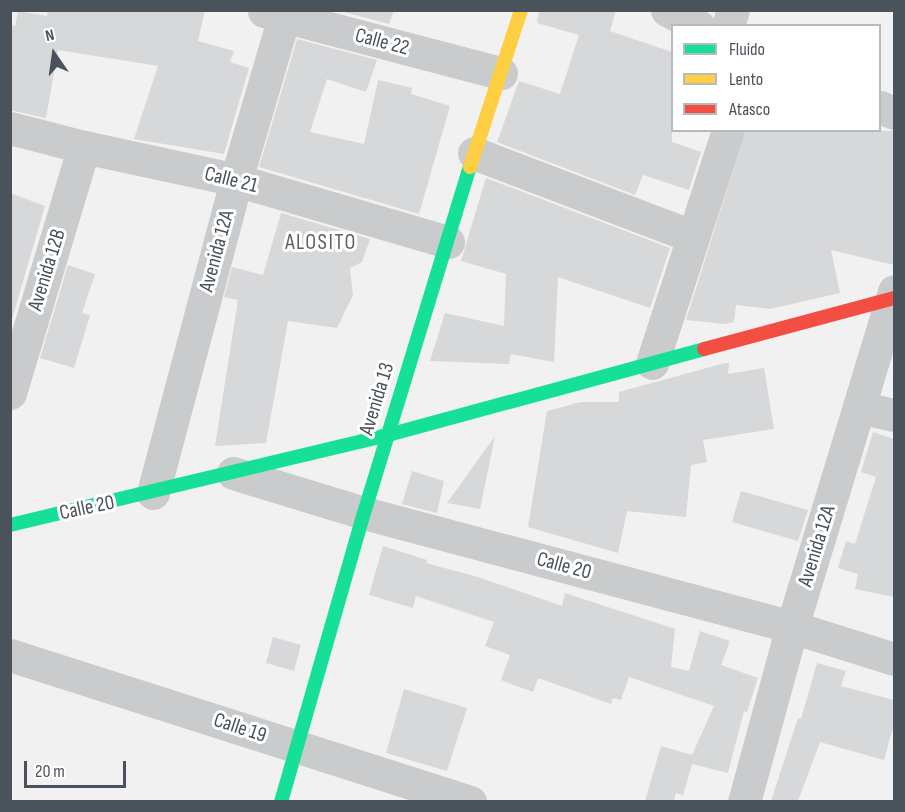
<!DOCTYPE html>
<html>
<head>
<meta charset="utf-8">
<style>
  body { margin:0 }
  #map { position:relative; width:905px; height:812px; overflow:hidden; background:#f1f1f1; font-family:"Sofia Sans Condensed",sans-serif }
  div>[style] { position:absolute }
  .building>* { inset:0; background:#d7d8da }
  .street>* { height:33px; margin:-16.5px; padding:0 16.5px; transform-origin:16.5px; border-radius:16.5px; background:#c9cbcc }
  .fast>* { height:14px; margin:-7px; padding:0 7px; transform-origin:7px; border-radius:7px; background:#16e098 }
  .slow>* { height:14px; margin:-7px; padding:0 7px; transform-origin:7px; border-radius:7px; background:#ffcf43 }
  .jam>* { height:14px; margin:-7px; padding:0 7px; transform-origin:7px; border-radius:7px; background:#f24e42 }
  span { translate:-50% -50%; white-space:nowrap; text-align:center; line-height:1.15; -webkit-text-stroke:6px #fff; paint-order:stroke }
  .street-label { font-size:21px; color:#4a535b }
  .neighbourhood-label { font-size:22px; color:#5d6064; letter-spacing:1.5px }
  .frame { position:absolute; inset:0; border:12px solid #4a535b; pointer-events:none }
  .legend { position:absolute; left:671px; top:24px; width:210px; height:108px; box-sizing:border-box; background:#fff; border:2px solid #b7babd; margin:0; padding:8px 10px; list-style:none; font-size:18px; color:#4a535b }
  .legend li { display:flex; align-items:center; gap:12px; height:30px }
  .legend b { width:30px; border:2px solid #b7babd }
  .north { position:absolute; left:24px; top:24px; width:60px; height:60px; -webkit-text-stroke:4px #fff; paint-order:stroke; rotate:347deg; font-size:16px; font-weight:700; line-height:24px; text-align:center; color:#4a535b }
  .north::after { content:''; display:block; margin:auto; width:21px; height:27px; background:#4a535b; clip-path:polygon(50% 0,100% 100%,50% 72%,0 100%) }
  .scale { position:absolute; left:24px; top:761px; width:102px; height:27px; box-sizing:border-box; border:3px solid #4a535b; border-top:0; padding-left:8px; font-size:18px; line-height:21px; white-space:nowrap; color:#4a535b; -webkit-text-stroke:4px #fff; paint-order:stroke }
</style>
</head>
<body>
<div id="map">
  <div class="building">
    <div style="clip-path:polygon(48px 10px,205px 10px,198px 41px,234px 51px,230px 62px,249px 68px,224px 154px,134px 139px,158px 66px,58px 50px,46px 118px,10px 110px,10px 25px,15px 26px,18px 11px,47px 16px)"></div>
    <div style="clip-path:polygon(336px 10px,394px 10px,389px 24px)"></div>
    <div style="clip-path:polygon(539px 10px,616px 10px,610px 31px,672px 52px,672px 142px,701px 152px,689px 190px,643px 175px,635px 195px,497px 142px,519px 81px,560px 94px,579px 35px,537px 23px)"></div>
    <div style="clip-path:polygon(297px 39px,377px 60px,366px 92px,327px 79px,310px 132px,364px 144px,378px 80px,412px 88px,411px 94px,450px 106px,419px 214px,259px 167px)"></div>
    <div style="clip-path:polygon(746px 130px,894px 131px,894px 265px,831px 250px,840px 293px,770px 309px,736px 305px,734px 322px,725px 324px,686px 320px)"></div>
    <div style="clip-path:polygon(486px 178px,670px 248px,650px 308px,558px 277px,554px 362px,511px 354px,509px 364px,430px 361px,445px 313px,504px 326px,506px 274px,461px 261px)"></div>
    <div style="clip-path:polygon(10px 193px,45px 206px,10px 326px)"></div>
    <div style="clip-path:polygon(281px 213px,370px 239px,362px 262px,350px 268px,353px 295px,337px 328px,288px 321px,266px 443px,215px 446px,238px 300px,224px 297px,232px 267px,263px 275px)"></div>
    <div style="clip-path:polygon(68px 265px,95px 274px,82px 313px,90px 315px,74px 368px,40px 358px)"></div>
    <div style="clip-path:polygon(725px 363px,729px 363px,728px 374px,764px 368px,774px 429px,703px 440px,707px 462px,691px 465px,686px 517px,627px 511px,618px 553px,528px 527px,547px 411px,581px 402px,619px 402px,619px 392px)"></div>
    <div style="clip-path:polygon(873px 432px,894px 439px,894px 597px,855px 589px,858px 574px,838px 568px,846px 541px,855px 544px,876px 477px,861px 472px)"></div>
    <div style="clip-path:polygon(495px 436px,480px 509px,447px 503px)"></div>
    <div style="clip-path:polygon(412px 471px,444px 481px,437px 513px,402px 504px)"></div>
    <div style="clip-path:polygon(741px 491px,808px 510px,798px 541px,732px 522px)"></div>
    <div style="clip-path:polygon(383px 546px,427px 560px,426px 563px,478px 577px,562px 606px,565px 593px,675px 629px,671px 667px,689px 671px,700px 631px,730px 641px,721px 665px,758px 678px,747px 712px,744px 711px,728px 773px,692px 764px,683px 795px,676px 793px,674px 801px,645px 801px,661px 746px,692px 755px,714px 706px,629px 677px,621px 700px,613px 698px,611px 704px,538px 678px,533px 692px,501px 680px,510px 655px,485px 646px,494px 622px,416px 596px,413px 608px,369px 595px)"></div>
    <div style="clip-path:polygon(273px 637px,301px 645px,294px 671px,266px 663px)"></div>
    <div style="clip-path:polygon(817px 663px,846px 671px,841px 686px,894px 700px,894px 724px,884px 760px,820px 742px,798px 801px,771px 801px,798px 718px,801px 719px)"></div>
    <div style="clip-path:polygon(404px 689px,467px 708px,447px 771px,386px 753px)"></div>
  </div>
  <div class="street">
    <div style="left:667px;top:10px;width:36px;rotate:27deg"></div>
    <div style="left:264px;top:11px;width:245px;rotate:14.7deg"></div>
    <div style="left:728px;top:26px;width:17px;rotate:-73deg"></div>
    <div style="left:880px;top:107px;width:15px;rotate:23deg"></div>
    <div style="left:10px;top:128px;width:76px;rotate:14.4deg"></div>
    <div style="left:84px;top:147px;width:156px;rotate:12.2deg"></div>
    <div style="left:236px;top:180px;width:221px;rotate:16.3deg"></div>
    <div style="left:474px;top:153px;width:232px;rotate:20.9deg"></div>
    <div style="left:652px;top:363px;width:245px;rotate:-71.9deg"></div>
    <div style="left:10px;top:393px;width:257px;rotate:-73.3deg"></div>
    <div style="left:859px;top:407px;width:36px;rotate:13deg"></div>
    <div style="left:233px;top:473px;width:137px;rotate:17deg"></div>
    <div style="left:364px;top:513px;width:443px;rotate:14.9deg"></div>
    <div style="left:792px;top:627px;width:107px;rotate:17.4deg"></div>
    <div style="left:153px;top:493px;width:324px;rotate:-75.1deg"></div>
    <div style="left:236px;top:180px;width:177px;rotate:-73.6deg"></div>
    <div style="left:10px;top:655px;width:483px;rotate:17.7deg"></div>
    <div style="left:744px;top:802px;width:181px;rotate:-74.7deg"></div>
    <div style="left:792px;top:627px;width:351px;rotate:-73.1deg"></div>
  </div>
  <div class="fast">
    <div style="left:10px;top:525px;width:389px;rotate:-13.4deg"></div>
    <div style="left:388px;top:435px;width:327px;rotate:-15.2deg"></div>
    <div style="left:281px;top:802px;width:301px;rotate:-74deg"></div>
    <div style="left:364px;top:513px;width:362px;rotate:-73deg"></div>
  </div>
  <div class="slow">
    <div style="left:470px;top:167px;width:165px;rotate:-72deg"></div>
  </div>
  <div class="jam">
    <div style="left:704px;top:349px;width:197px;rotate:-15deg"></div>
  </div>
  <div class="street-label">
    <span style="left:382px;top:42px;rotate:15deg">Calle 22</span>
    <span style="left:231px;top:180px;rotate:14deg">Calle 21</span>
    <span style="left:217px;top:251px;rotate:-75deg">Avenida 12A</span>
    <span style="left:47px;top:270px;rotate:-73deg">Avenida 12B</span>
    <span style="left:377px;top:399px;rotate:-73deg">Avenida 13</span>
    <span style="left:87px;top:508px;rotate:-12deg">Calle 20</span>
    <span style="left:817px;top:546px;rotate:-73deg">Avenida 12A</span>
    <span style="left:564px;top:566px;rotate:15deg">Calle 20</span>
    <span style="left:240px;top:728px;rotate:18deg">Calle 19</span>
  </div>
  <div class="neighbourhood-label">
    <span style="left:321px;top:243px">ALOSITO</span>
  </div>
  <div class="frame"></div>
  <ul class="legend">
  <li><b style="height:8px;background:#16e098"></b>Fluido</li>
  <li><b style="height:8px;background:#ffcf43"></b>Lento</li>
  <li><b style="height:8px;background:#f24e42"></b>Atasco</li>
  </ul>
  <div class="north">N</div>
  <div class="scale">20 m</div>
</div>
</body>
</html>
